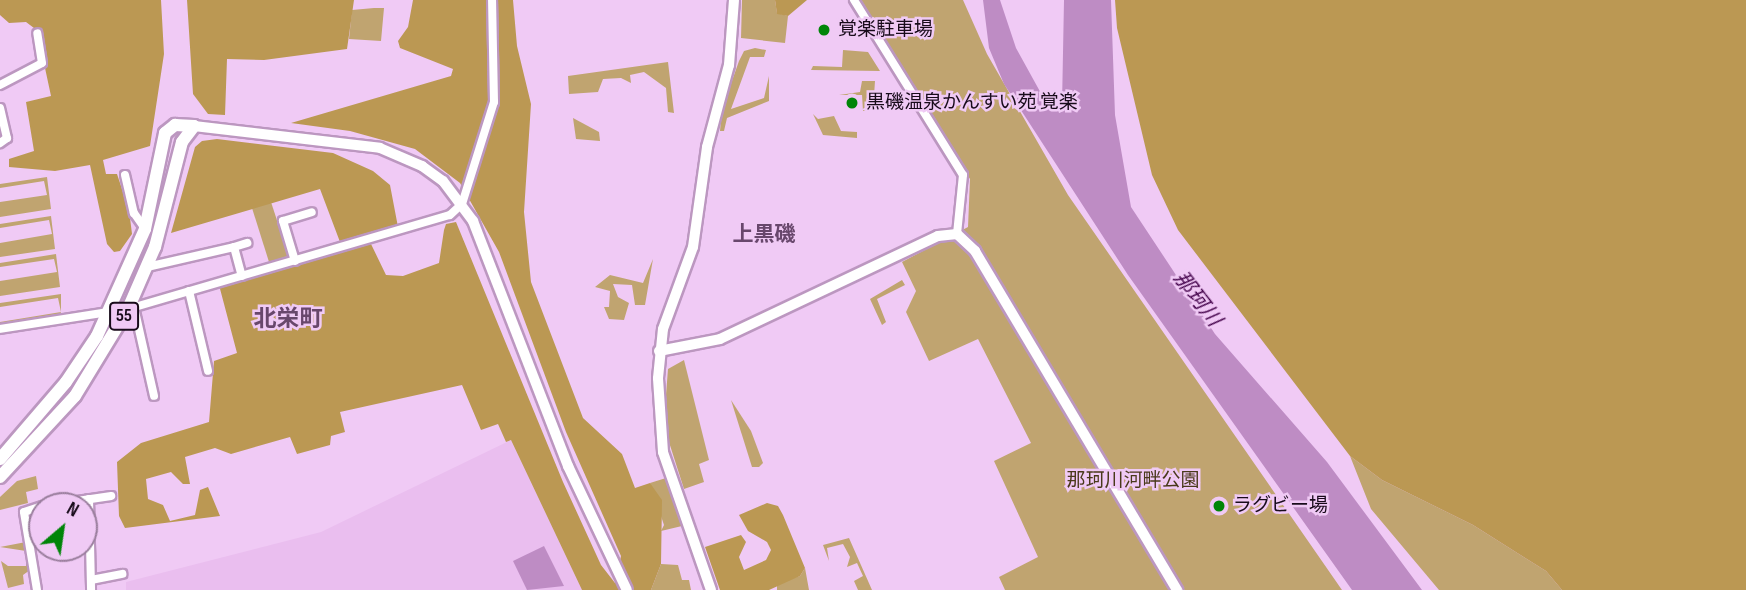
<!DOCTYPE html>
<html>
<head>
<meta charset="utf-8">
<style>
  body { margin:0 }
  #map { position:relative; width:1746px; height:590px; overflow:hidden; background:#f0caf5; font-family:"Sofia Sans Condensed","Noto Sans JP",sans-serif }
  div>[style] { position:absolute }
  .built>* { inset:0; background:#eabeef }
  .green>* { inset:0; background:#c0a470 }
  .forest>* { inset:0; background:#bb9853 }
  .water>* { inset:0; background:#be8cc4 }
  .roads { filter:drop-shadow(2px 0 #bc97c0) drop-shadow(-2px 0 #bc97c0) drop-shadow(0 2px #bc97c0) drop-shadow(0 -2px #bc97c0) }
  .minor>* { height:8px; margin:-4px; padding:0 4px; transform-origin:4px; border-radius:4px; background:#fff }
  .tertiary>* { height:10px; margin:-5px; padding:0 5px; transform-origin:5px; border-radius:5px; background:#fff }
  .primary>* { height:12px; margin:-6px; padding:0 6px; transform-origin:6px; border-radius:6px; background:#fff }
  .dots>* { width:19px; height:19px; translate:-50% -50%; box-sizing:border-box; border:4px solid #f0caf5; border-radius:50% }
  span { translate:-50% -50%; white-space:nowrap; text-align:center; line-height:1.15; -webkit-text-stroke:5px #f0caf5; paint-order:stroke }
  .shield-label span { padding:2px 5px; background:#f0caf5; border:2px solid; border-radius:5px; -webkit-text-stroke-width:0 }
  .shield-label { font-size:18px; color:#180b1a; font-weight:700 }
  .poi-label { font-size:19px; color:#180b1a }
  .left { translate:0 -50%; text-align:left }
  .park-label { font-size:19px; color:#49391a }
  .neighbourhood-label { font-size:21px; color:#68476c; font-weight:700 }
  .water-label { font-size:21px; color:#45044c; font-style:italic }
  .quarter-label { font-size:23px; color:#68476c; font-weight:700 }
  .north { position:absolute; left:28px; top:492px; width:70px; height:70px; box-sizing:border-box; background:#f0caf5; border:2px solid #9a7e9d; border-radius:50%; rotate:29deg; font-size:19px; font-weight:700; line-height:28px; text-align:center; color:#180b1a }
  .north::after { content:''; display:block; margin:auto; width:24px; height:32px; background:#008508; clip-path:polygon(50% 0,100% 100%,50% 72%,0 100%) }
</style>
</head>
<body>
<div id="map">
  <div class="built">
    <div style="clip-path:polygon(511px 440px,582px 590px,126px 590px,126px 582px,321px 532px)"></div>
  </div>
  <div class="green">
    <div style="clip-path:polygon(742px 0,775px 0,777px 13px,788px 16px,785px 43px,741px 38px)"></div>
    <div style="clip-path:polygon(858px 0,963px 0,987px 54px,1068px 195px,1342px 590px,1005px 590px,999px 577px,1038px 557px,994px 461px,1031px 443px,978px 339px,929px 361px,906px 312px,916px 291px,902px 262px,968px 227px,970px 179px)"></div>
    <div style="clip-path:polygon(374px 8px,384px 8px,381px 41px,349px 39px,352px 10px)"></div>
    <div style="clip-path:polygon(755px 48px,766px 50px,764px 57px,750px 57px,731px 109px,764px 98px,769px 76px,769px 101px,727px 118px,724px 131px,720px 131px,722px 109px,739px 61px,744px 51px)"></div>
    <div style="clip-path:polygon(843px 50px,868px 52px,880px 71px,811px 70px,813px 66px,842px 67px)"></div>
    <div style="clip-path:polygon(668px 62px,674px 113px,668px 112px,666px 88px,644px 72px,630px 75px,631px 83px,621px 78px,603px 79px,598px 92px,569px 94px,568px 76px)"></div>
    <div style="clip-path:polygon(862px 81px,875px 81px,873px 111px,863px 111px,862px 95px,839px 95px,860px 92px)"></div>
    <div style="clip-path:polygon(813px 114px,818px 119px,834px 116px,841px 131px,857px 132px,857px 138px,823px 135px)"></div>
    <div style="clip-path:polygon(573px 118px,599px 132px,600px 141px,576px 139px)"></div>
    <div style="clip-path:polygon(47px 177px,51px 209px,0 217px,0 202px,47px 195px,44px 181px,0 188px,0 184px)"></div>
    <div style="clip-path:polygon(271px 202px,289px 257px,269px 262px,252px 208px)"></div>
    <div style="clip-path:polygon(51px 216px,55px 249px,0 257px,0 243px,52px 234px,49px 220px,0 228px,0 224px)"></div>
    <div style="clip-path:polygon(56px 254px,60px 287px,0 296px,0 281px,57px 272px,54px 259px,0 267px,0 263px)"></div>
    <div style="clip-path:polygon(653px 259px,645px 305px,635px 305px,632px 285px,613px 284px,618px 297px,629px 303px,624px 320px,609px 319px,604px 307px,609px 307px,610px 291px,595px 287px,610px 275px,643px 283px)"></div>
    <div style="clip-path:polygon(902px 280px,905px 285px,877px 299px,886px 322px,882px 325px,870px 299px)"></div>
    <div style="clip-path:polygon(61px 294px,61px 317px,0 325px,0 322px,61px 312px,58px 298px,0 307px,0 303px)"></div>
    <div style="clip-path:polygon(684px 360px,709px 460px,699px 464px,704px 482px,684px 489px,668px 439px,666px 395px,668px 369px)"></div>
    <div style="clip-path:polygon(731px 400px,751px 431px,763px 463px,759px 467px,752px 467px)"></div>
    <div style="clip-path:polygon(1350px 456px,1382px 480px,1473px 525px,1546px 571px,1562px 590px,1439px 590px,1371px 509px)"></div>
    <div style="clip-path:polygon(36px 476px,38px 489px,26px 492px,28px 503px,0 510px,0 497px,17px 481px)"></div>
    <div style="clip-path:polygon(666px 478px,682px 526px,661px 531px,664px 525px,650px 483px)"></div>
    <div style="clip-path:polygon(849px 538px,872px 590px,858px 590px,854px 581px,863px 576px,857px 563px,847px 567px,850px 557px,843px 544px,827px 548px,829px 561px,823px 545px)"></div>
    <div style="clip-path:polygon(26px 542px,30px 570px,23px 575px,24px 584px,8px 588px,1px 561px,8px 566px,26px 566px,26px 551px,0 547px)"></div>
    <div style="clip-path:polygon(661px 564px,678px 565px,682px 580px,689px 580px,691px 590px,651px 590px)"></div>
    <div style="clip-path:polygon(805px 568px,809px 590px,777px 590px,777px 583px,800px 576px)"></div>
  </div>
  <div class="forest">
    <div style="clip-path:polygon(0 0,161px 0,164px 54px,150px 146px,103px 160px,106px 174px,117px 174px,129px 210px,132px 234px,120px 251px,114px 252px,107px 244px,90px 165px,55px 171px,9px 167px,9px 159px,34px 151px,26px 102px,51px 96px,45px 68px,48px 62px,38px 31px,26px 22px,9px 23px,0 15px)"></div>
    <div style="clip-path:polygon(187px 0,354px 0,347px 49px,264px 60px,227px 59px,225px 115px,208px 114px,193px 94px)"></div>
    <div style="clip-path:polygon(413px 0,513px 0,517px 46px,531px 104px,524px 212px,531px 282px,583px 418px,622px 454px,635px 488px,650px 483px,662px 500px,661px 564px,651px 590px,582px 590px,511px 440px,506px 442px,498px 424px,481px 430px,462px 385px,340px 412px,345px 432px,331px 436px,330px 445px,297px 454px,290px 437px,231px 454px,215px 448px,185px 457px,190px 484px,183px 484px,171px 472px,146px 479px,148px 499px,163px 505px,170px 521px,195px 515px,200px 490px,208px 487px,220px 516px,125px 528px,119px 516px,117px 462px,141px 443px,209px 422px,214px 361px,237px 353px,219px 285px,371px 244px,386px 275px,403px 276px,439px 263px,444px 230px,446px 224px,456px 222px,563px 482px,601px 565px,615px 583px,621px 556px,566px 432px,499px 252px,460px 183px,415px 149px,350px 131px,291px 123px,451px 76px,453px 69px,400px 48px,398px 41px,408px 27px)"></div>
    <div style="clip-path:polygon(775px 0,807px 0,788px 16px,777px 14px)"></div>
    <div style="clip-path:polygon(1115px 0,1746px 0,1746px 590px,1562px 590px,1546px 571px,1473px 525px,1382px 480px,1350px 456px,1178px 230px,1152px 175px,1117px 28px)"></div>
    <div style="clip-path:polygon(217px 139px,333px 153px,373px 171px,390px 185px,398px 227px,340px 242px,320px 189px,171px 233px,195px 147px,202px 141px)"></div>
    <div style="clip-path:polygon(767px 503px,778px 506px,783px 515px,805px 568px,800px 576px,769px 590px,720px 590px,705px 547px,741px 535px,746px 542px,739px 557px,744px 570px,766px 560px,771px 550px,767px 542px,748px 531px,739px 515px)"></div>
  </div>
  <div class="water">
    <div style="clip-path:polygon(983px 0,1000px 0,1016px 48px,1048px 106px,1057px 111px,1062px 105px,1064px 0,1111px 0,1115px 115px,1131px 207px,1215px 334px,1327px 462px,1422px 590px,1352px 590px,1128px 275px,1004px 84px,989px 48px)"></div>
    <div style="clip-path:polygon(544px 546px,564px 586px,527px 590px,513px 561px)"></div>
  </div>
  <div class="roads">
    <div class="minor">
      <div style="left:854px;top:0;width:206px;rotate:58.1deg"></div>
      <div style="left:963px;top:175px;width:59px;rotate:95.8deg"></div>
      <div style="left:0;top:85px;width:47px;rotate:-27.6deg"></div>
      <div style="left:42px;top:63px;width:30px;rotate:-99deg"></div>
      <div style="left:0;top:108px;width:31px;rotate:77deg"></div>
      <div style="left:7px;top:138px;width:9px;rotate:144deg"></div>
      <div style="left:125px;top:175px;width:39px;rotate:77deg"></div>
      <div style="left:134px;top:213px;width:19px;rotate:55deg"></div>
      <div style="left:234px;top:247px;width:14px;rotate:-17deg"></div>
      <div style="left:295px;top:261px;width:42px;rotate:-106.7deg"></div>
      <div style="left:283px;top:221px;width:30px;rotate:-17deg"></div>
      <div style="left:147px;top:267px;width:89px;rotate:-12.9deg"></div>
      <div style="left:234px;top:247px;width:30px;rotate:75deg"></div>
      <div style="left:189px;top:291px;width:82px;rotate:76.6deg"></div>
      <div style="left:134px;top:307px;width:91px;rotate:77.3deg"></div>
      <div style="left:0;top:329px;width:130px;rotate:-8.9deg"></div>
      <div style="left:128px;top:309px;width:335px;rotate:-16.3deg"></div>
      <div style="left:450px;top:215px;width:16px;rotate:-43deg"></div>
      <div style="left:462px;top:204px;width:107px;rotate:-72.6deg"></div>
      <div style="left:494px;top:102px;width:102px;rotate:-91.1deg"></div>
      <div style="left:89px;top:499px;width:91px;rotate:88.7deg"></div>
      <div style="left:43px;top:506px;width:69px;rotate:-8.4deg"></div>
      <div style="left:91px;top:580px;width:32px;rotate:-11deg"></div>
      <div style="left:37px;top:590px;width:79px;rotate:-99.5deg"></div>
      <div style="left:24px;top:512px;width:19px;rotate:-18deg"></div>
    </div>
    <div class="tertiary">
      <div style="left:194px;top:126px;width:187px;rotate:6.7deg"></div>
      <div style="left:380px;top:148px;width:46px;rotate:23.2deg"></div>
      <div style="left:422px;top:166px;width:26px;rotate:36deg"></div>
      <div style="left:443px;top:181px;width:50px;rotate:53.1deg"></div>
      <div style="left:473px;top:221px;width:263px;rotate:68.8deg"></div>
      <div style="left:568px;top:466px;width:137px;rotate:64.6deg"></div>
      <div style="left:659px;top:351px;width:62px;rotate:-11.1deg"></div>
      <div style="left:720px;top:339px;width:241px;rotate:-25.3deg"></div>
      <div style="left:938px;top:236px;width:19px;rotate:-6deg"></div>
      <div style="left:957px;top:234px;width:25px;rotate:43deg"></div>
      <div style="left:975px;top:251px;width:395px;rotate:59.2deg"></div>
      <div style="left:711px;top:590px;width:146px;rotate:-109.2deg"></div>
      <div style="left:663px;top:452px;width:74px;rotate:-93.9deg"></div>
      <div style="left:658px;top:378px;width:49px;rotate:-84.2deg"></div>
      <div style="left:663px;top:329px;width:87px;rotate:-69.9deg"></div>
      <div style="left:693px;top:247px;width:101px;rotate:-82deg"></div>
      <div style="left:707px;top:147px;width:85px;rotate:-75deg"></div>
      <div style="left:729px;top:65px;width:65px;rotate:-85.6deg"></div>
    </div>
    <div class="primary">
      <div style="left:0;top:459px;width:101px;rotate:-49.4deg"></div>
      <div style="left:66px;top:382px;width:55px;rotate:-56deg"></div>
      <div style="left:97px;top:336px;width:117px;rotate:-65.8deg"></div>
      <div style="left:145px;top:229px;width:98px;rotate:-78.2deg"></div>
      <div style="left:165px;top:133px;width:13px;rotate:-39deg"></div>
      <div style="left:175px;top:125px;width:19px;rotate:3deg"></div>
      <div style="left:0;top:477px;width:110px;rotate:-47.2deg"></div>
      <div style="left:75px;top:396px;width:102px;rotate:-58.7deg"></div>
      <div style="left:128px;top:309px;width:68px;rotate:-66.5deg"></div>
      <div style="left:155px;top:247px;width:108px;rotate:-75.6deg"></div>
      <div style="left:182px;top:142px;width:20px;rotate:-53deg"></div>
    </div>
  </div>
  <div class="dots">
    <div style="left:824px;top:30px;background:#008508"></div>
    <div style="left:852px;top:103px;background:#008508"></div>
    <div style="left:1219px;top:506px;background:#008508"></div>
  </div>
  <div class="shield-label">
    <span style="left:124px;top:316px">55</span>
  </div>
  <div class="poi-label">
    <span class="left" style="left:838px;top:30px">覚楽駐車場</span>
    <span class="left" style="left:866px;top:103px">黒磯温泉かんすい苑 覚楽</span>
    <span class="left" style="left:1233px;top:506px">ラグビー場</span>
  </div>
  <div class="park-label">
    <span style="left:1133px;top:481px">那珂川河畔公園</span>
  </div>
  <div class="neighbourhood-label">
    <span style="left:764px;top:235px">上黒磯</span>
  </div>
  <div class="water-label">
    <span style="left:1197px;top:299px;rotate:52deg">那珂川</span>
  </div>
  <div class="quarter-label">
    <span style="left:288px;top:319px">北栄町</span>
  </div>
  <div class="north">N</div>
</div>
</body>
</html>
